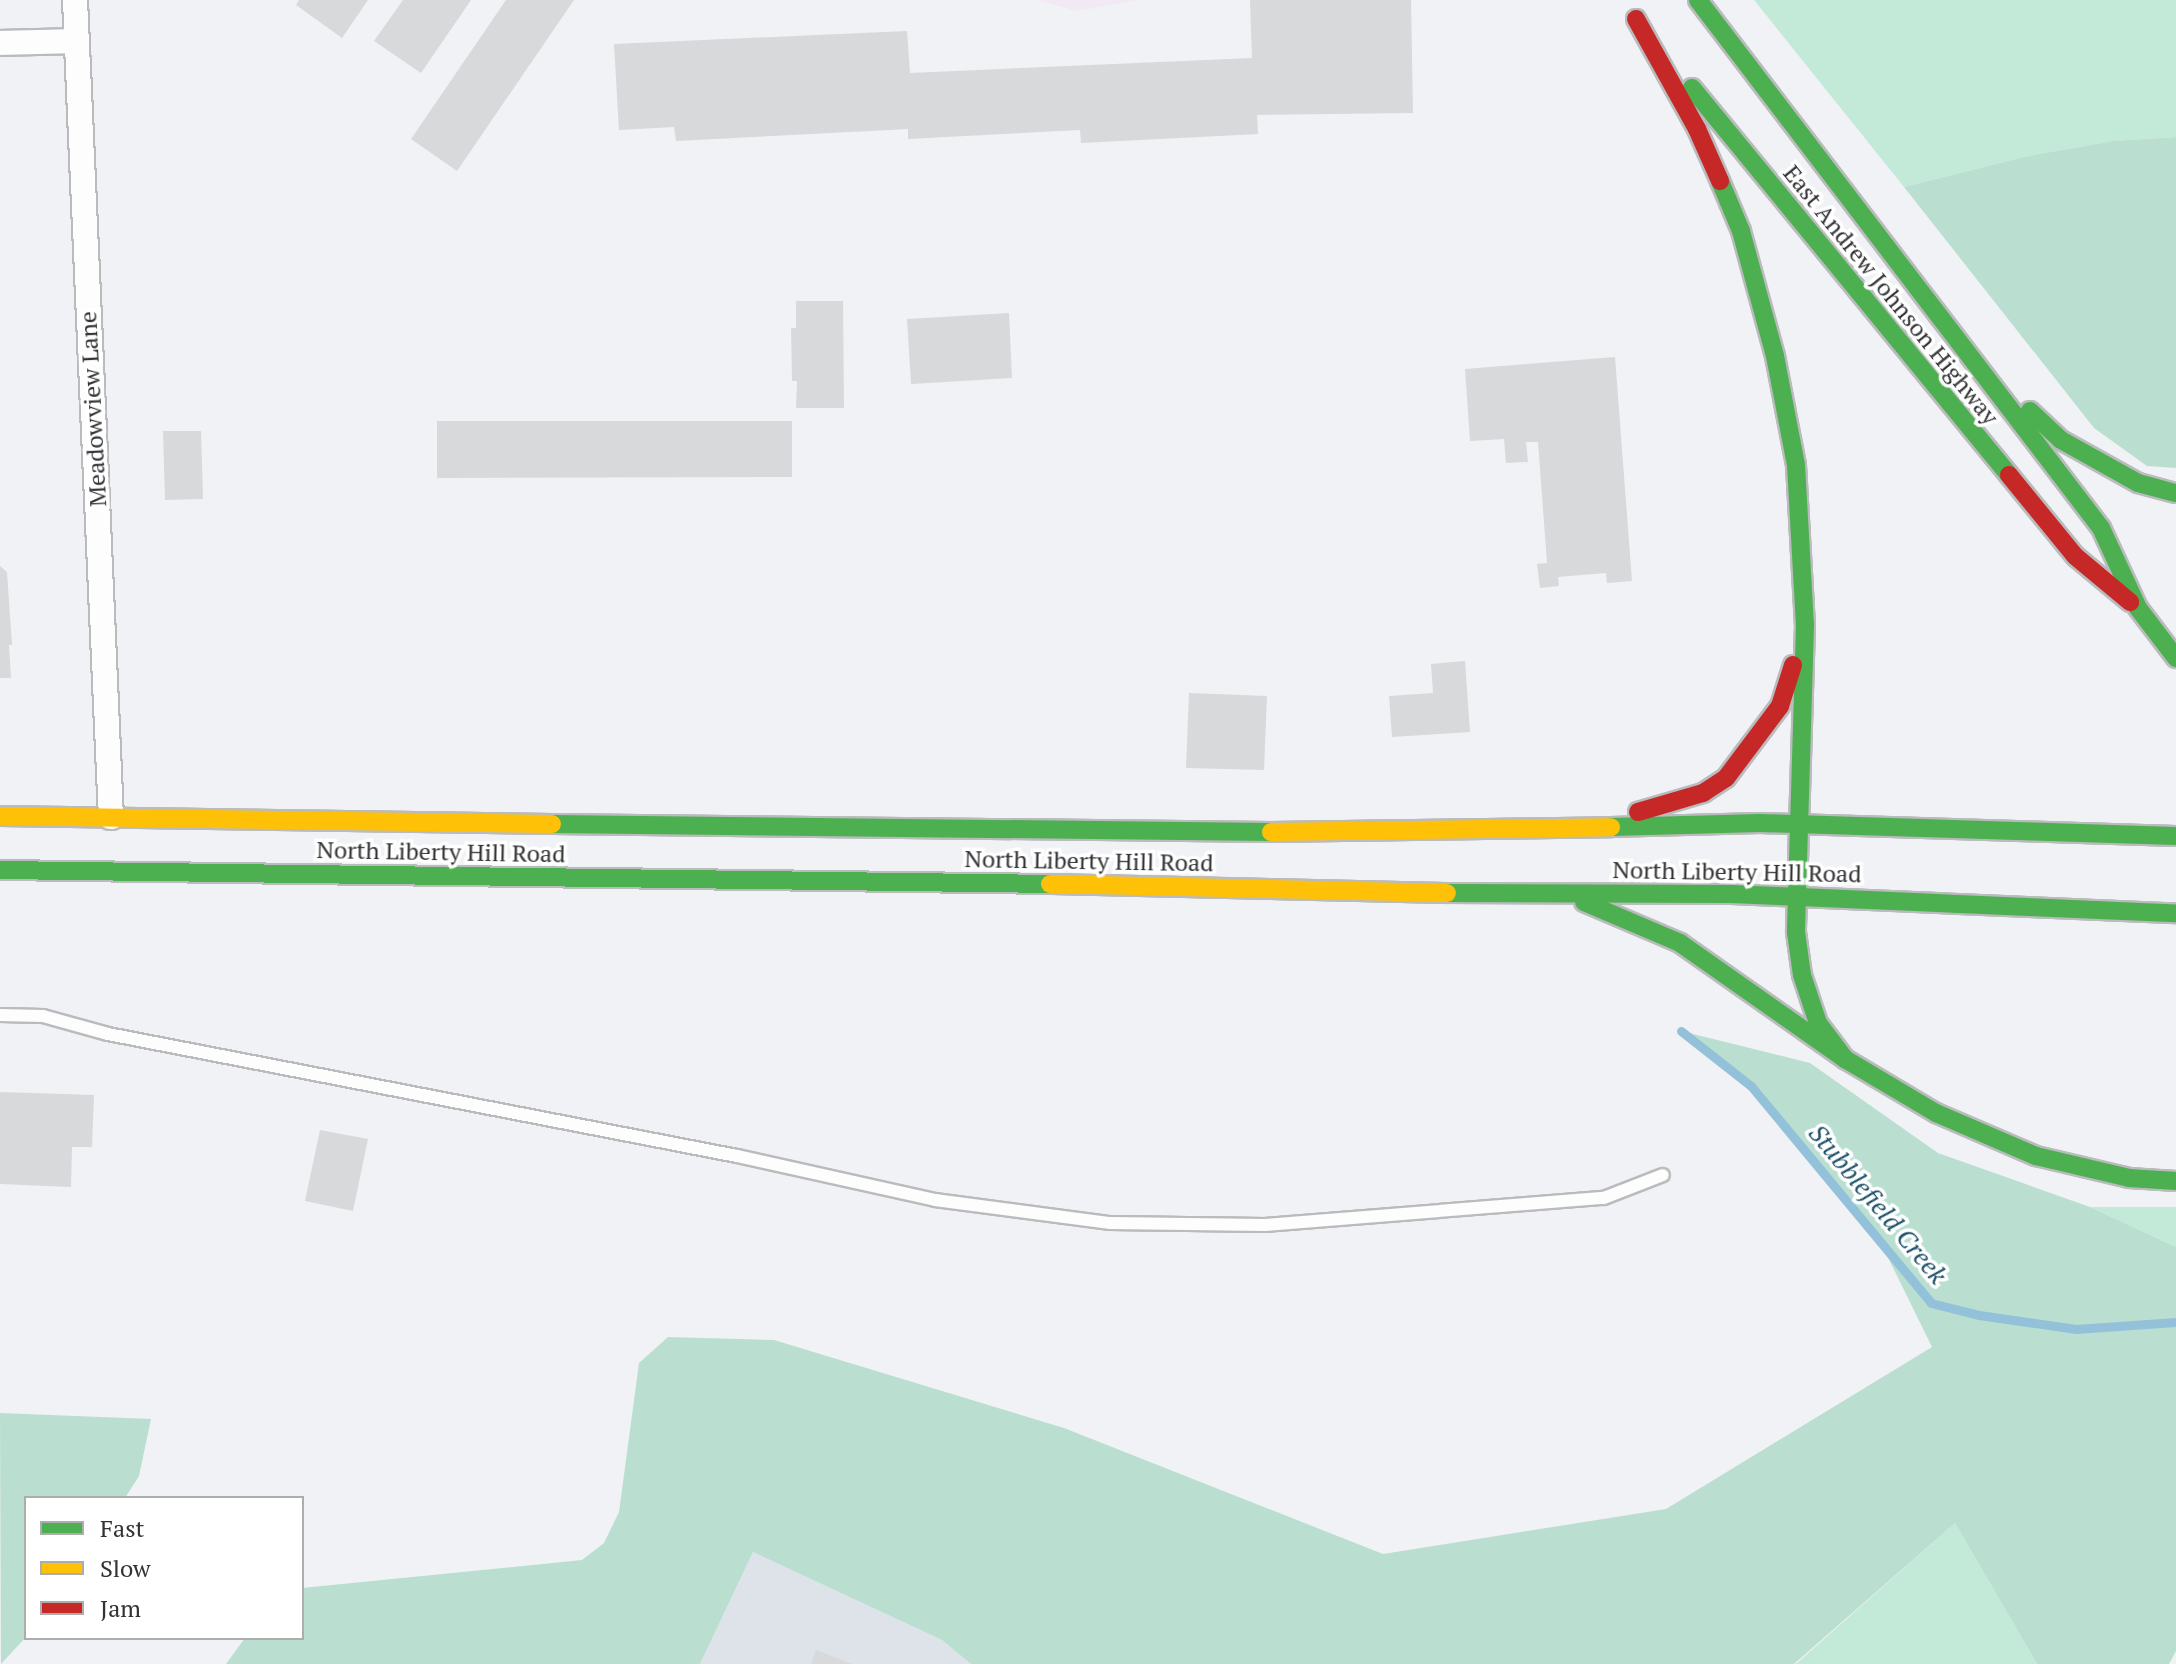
<!DOCTYPE html>
<html>
<head>
<meta charset="utf-8">
<style>
  body { margin:0 }
  #map { position:relative; width:2176px; height:1664px; overflow:hidden; background:#f0f2f5; font-family:"PT Serif",serif }
  div>[style] { position:absolute }
  .commercial>* { inset:0; background:#f1e9f4 }
  .built>* { inset:0; background:#dde3e9 }
  .green>* { inset:0; background:#c3e9d9 }
  .forest>* { inset:0; background:#badfd0 }
  .stream>* { height:9px; margin:-4.5px; padding:0 4.5px; transform-origin:4.5px; border-radius:4.5px; background:#93c1da }
  .building>* { inset:0; background:#d7d9db }
  .roads { filter:drop-shadow(2px 0 #babbbd) drop-shadow(-2px 0 #babbbd) drop-shadow(0 2px #babbbd) drop-shadow(0 -2px #babbbd) }
  .lane>* { height:12px; margin:-6px; padding:0 6px; transform-origin:6px; border-radius:6px; background:#fdfdfe }
  .street>* { height:24px; margin:-12px; padding:0 12px; transform-origin:12px; border-radius:12px; background:#fdfdfe }
  .fast>* { height:18px; margin:-9px; padding:0 9px; transform-origin:9px; border-radius:9px; background:#4caf50 }
  .slow>* { height:18px; margin:-9px; padding:0 9px; transform-origin:9px; border-radius:9px; background:#ffc107 }
  .jam>* { height:18px; margin:-9px; padding:0 9px; transform-origin:9px; border-radius:9px; background:#c62828 }
  span { translate:-50% -50%; white-space:nowrap; text-align:center; line-height:1.15; -webkit-text-stroke:7px #fff; paint-order:stroke }
  .street-label { font-size:24px; color:#323335 }
  .water-label { font-size:26px; color:#1d5169; font-style:italic }
  .legend { position:absolute; left:24px; top:1496px; width:280px; height:144px; box-sizing:border-box; background:#fff; border:2px solid #adadae; margin:0; padding:10px 14px; list-style:none; font-size:24px; color:#323335 }
  .legend li { display:flex; align-items:center; gap:16px; height:40px }
  .legend b { width:40px; border:2px solid #adadae }
</style>
</head>
<body>
<div id="map">
  <div class="commercial">
    <div style="clip-path:polygon(1036px 0,1139px 0,1077px 11px)"></div>
  </div>
  <div class="built">
    <div style="clip-path:polygon(753px 1552px,942px 1640px,971px 1664px,700px 1664px)"></div>
  </div>
  <div class="green">
    <div style="clip-path:polygon(1754px 0,2176px 0,2176px 137px,2113px 141px,2028px 156px,1904px 187px)"></div>
    <div style="clip-path:polygon(2090px 1207px,2176px 1207px,2176px 1247px)"></div>
    <div style="clip-path:polygon(1955px 1523px,2037px 1664px,1794px 1664px,1797px 1663px)"></div>
  </div>
  <div class="forest">
    <div style="clip-path:polygon(2176px 137px,2176px 468px,2147px 466px,2094px 428px,1904px 187px,2028px 156px,2113px 141px)"></div>
    <div style="clip-path:polygon(1681px 1031px,1810px 1063px,1938px 1153px,2090px 1207px,2176px 1247px,2176px 1651px,2169px 1664px,2037px 1664px,1955px 1523px,1794px 1664px,971px 1664px,942px 1640px,753px 1552px,700px 1664px,226px 1664px,245px 1638px,302px 1638px,302px 1588px,582px 1560px,604px 1543px,619px 1512px,639px 1363px,668px 1337px,774px 1340px,1064px 1428px,1383px 1554px,1666px 1509px,1932px 1347px,1876px 1233px,1751px 1086px)"></div>
    <div style="clip-path:polygon(0 1413px,151px 1419px,139px 1476px,125px 1498px,26px 1498px,26px 1637px,1px 1664px)"></div>
  </div>
  <div class="stream">
    <div style="left:1681px;top:1031px;width:89px;rotate:38.2deg"></div>
    <div style="left:1751px;top:1086px;width:282px;rotate:50.3deg"></div>
    <div style="left:1931px;top:1303px;width:49px;rotate:14deg"></div>
    <div style="left:1979px;top:1315px;width:98px;rotate:8.2deg"></div>
    <div style="left:2076px;top:1329px;width:100px;rotate:-4deg"></div>
  </div>
  <div class="building">
    <div style="clip-path:polygon(299px 0,368px 0,342px 38px,296px 5px)"></div>
    <div style="clip-path:polygon(403px 0,471px 0,421px 73px,374px 41px)"></div>
    <div style="clip-path:polygon(506px 0,574px 0,457px 171px,411px 139px)"></div>
    <div style="clip-path:polygon(1250px 0,1411px 0,1413px 113px,1257px 115px,1258px 134px,1081px 143px,1080px 130px,908px 139px,908px 129px,676px 141px,674px 127px,619px 130px,614px 44px,907px 31px,910px 73px,1252px 58px)"></div>
    <div style="clip-path:polygon(796px 301px,843px 301px,844px 408px,796px 408px,797px 381px,792px 381px,791px 328px,796px 328px)"></div>
    <div style="clip-path:polygon(1009px 313px,1012px 378px,911px 384px,907px 319px)"></div>
    <div style="clip-path:polygon(1615px 357px,1632px 581px,1607px 583px,1606px 573px,1558px 577px,1559px 586px,1540px 588px,1537px 564px,1547px 563px,1538px 442px,1526px 442px,1528px 462px,1506px 463px,1504px 439px,1470px 441px,1465px 369px)"></div>
    <div style="clip-path:polygon(437px 421px,792px 421px,792px 477px,437px 478px)"></div>
    <div style="clip-path:polygon(163px 431px,201px 431px,203px 499px,165px 500px)"></div>
    <div style="clip-path:polygon(0 566px,7px 572px,12px 645px,9px 645px,11px 678px,0 678px)"></div>
    <div style="clip-path:polygon(1465px 661px,1470px 732px,1392px 737px,1389px 696px,1433px 693px,1431px 664px)"></div>
    <div style="clip-path:polygon(1189px 693px,1267px 696px,1264px 770px,1186px 768px)"></div>
    <div style="clip-path:polygon(0 1092px,94px 1095px,92px 1147px,72px 1147px,71px 1187px,0 1184px)"></div>
    <div style="clip-path:polygon(320px 1130px,368px 1139px,353px 1211px,305px 1201px)"></div>
    <div style="clip-path:polygon(816px 1650px,852px 1664px,811px 1664px)"></div>
  </div>
  <div class="roads">
    <div class="lane">
      <div style="left:0;top:1015px;width:43px;rotate:1.3deg"></div>
      <div style="left:43px;top:1016px;width:67px;rotate:15.5deg"></div>
      <div style="left:108px;top:1034px;width:641px;rotate:10.98deg"></div>
      <div style="left:737px;top:1156px;width:203px;rotate:12.5deg"></div>
      <div style="left:935px;top:1200px;width:177px;rotate:7.5deg"></div>
      <div style="left:1110px;top:1223px;width:155px;rotate:0.7deg"></div>
      <div style="left:1265px;top:1225px;width:340px;rotate:-4.6deg"></div>
      <div style="left:1604px;top:1198px;width:63px;rotate:-21.3deg"></div>
    </div>
    <div class="street">
      <div style="left:75px;top:0;width:818px;rotate:87.48deg"></div>
      <div style="left:0;top:43px;width:76px;rotate:-1.5deg"></div>
    </div>
    <div class="fast">
      <div style="left:1698px;top:0;width:664px;rotate:52.65deg"></div>
      <div style="left:2101px;top:528px;width:88px;rotate:65.2deg"></div>
      <div style="left:2138px;top:608px;width:63px;rotate:52.8deg"></div>
      <div style="left:1692px;top:88px;width:500px;rotate:50.68deg"></div>
      <div style="left:1720px;top:181px;width:54px;rotate:67.2deg"></div>
      <div style="left:1741px;top:231px;width:130px;rotate:74.8deg"></div>
      <div style="left:1775px;top:356px;width:111px;rotate:79.1deg"></div>
      <div style="left:1796px;top:465px;width:160px;rotate:86.8deg"></div>
      <div style="left:1805px;top:625px;width:307px;rotate:91.7deg"></div>
      <div style="left:1796px;top:932px;width:43px;rotate:82.1deg"></div>
      <div style="left:1802px;top:975px;width:51px;rotate:71.6deg"></div>
      <div style="left:1818px;top:1023px;width:45px;rotate:53.1deg"></div>
      <div style="left:2030px;top:411px;width:42px;rotate:43.1deg"></div>
      <div style="left:2061px;top:440px;width:88px;rotate:29.2deg"></div>
      <div style="left:2138px;top:483px;width:39px;rotate:15deg"></div>
      <div style="left:552px;top:824px;width:719px;rotate:0.64deg"></div>
      <div style="left:1611px;top:827px;width:149px;rotate:-1.5deg"></div>
      <div style="left:1760px;top:823px;width:416px;rotate:1.8deg"></div>
      <div style="left:0;top:870px;width:1050px;rotate:0.76deg"></div>
      <div style="left:1447px;top:893px;width:285px;rotate:0.2deg"></div>
      <div style="left:1732px;top:894px;width:444px;rotate:2.5deg"></div>
      <div style="left:1584px;top:902px;width:104px;rotate:23.1deg"></div>
      <div style="left:1680px;top:943px;width:202px;rotate:35.1deg"></div>
      <div style="left:1845px;top:1059px;width:106px;rotate:30.7deg"></div>
      <div style="left:1936px;top:1113px;width:109px;rotate:23.3deg"></div>
      <div style="left:2036px;top:1156px;width:96px;rotate:13.3deg"></div>
      <div style="left:2129px;top:1178px;width:47px;rotate:3.7deg"></div>
    </div>
    <div class="slow">
      <div style="left:0;top:816px;width:552px;rotate:0.83deg"></div>
      <div style="left:1271px;top:832px;width:340px;rotate:-0.8deg"></div>
      <div style="left:1050px;top:884px;width:397px;rotate:1.3deg"></div>
    </div>
    <div class="jam">
      <div style="left:1636px;top:19px;width:126px;rotate:61deg"></div>
      <div style="left:1697px;top:129px;width:57px;rotate:66.1deg"></div>
      <div style="left:2009px;top:475px;width:104px;rotate:50.8deg"></div>
      <div style="left:2075px;top:556px;width:72px;rotate:39.9deg"></div>
      <div style="left:1638px;top:812px;width:68px;rotate:-16.3deg"></div>
      <div style="left:1703px;top:793px;width:27px;rotate:-33deg"></div>
      <div style="left:1726px;top:778px;width:90px;rotate:-53.1deg"></div>
      <div style="left:1780px;top:706px;width:43px;rotate:-72.4deg"></div>
    </div>
  </div>
  <div class="street-label">
    <span style="left:1891px;top:295px;rotate:51deg">East Andrew Johnson Highway</span>
    <span style="left:93px;top:409px;rotate:-93deg">Meadowview Lane</span>
    <span style="left:441px;top:852px;rotate:1deg">North Liberty Hill Road</span>
    <span style="left:1089px;top:861px;rotate:1deg">North Liberty Hill Road</span>
    <span style="left:1737px;top:872px;rotate:1deg">North Liberty Hill Road</span>
  </div>
  <div class="water-label">
    <span style="left:1878px;top:1204px;rotate:50deg">Stubblefield Creek</span>
  </div>
  <ul class="legend">
  <li><b style="height:10px;background:#4caf50"></b>Fast</li>
  <li><b style="height:10px;background:#ffc107"></b>Slow</li>
  <li><b style="height:10px;background:#c62828"></b>Jam</li>
  </ul>
</div>
</body>
</html>
